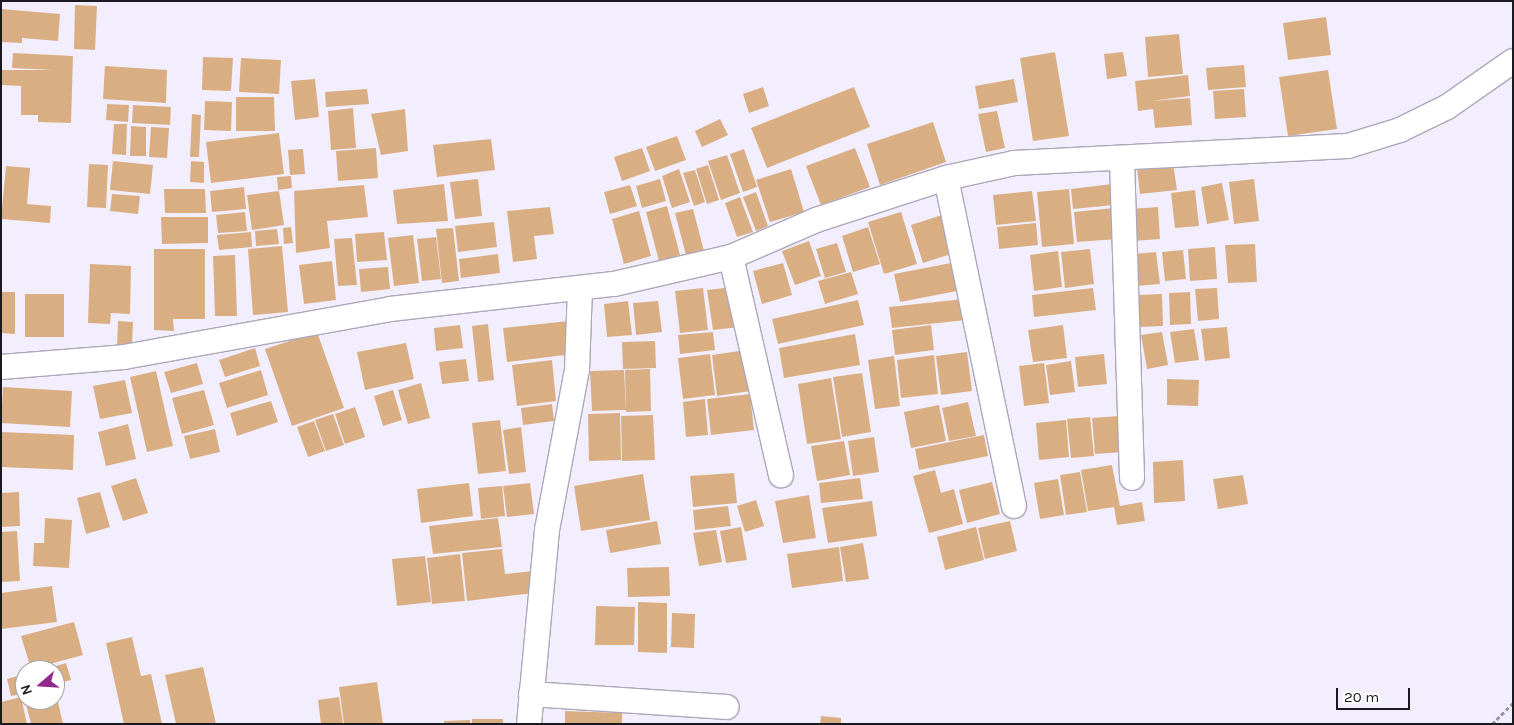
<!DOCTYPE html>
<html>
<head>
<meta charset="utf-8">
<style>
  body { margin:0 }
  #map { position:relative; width:1514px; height:725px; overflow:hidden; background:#f2eefe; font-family:Karla,sans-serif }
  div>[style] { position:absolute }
  .building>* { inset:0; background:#daae83 }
  .path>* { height:3px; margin-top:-1.5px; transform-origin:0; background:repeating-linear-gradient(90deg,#9995a2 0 4px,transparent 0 6.5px) }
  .roads { filter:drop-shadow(1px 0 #aca7ba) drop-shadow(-1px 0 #aca7ba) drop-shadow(0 1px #aca7ba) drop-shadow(0 -1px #aca7ba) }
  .street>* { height:24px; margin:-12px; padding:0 12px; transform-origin:12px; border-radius:12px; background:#fff }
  span { translate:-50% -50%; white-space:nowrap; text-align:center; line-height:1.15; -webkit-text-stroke:4px #fff; paint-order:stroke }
  .frame { position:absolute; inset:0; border:2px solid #1b1920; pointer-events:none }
  .north { position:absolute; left:15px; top:660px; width:50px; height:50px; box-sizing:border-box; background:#fff; border:1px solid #a4a3a6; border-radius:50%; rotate:251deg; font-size:14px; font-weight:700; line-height:20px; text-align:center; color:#1b1920 }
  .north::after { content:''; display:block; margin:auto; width:18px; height:22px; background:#922a8e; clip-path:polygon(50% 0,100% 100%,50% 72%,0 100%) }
  .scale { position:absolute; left:1336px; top:688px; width:74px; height:22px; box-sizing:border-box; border:2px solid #1b1920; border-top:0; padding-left:6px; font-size:15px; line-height:18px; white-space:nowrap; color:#1b1920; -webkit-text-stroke:4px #fff; paint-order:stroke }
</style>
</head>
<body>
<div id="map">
  <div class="building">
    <div style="clip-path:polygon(75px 5px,97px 6px,95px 50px,74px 49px)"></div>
    <div style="clip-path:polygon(1px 9px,60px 14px,58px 41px,22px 38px,22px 43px,1px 42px)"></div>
    <div style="clip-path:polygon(1326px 17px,1331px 55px,1288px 60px,1283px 23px)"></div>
    <div style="clip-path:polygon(1179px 34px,1183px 74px,1148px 77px,1145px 37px)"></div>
    <div style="clip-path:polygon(1055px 52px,1069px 136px,1033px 141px,1020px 58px)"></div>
    <div style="clip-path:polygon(1123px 52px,1127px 76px,1107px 79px,1104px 54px)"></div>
    <div style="clip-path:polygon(13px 53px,73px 56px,71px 123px,38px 122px,38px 115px,21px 115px,21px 86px,1px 85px,1px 70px,53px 70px,12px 68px)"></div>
    <div style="clip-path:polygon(203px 57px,233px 58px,231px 91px,202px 90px)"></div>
    <div style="clip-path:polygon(241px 58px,281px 60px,279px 94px,239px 92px)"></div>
    <div style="clip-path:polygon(1244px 65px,1246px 87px,1208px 90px,1206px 68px)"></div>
    <div style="clip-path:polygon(105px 66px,167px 70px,166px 103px,103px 99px)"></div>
    <div style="clip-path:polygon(1328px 70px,1337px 129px,1288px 136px,1279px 77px)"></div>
    <div style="clip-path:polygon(1188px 75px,1190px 96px,1152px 101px,1190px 98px,1192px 125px,1155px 128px,1153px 109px,1138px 111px,1135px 81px)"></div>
    <div style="clip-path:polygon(315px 79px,319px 117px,295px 120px,291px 81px)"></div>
    <div style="clip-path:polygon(1014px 79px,1018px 102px,979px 109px,975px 86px)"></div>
    <div style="clip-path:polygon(763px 87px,769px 106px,749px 113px,743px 94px)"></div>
    <div style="clip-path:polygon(854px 87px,870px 127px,767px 168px,751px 128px)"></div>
    <div style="clip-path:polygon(367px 89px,369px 104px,326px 107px,325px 92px)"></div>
    <div style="clip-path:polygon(1244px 89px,1246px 117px,1215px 119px,1213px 91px)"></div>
    <div style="clip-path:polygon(236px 97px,274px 97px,275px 131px,236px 131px)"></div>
    <div style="clip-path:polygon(205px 101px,232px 102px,231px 131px,204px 130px)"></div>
    <div style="clip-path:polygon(107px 104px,129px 105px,128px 122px,106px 120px)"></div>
    <div style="clip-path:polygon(133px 105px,171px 107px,170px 125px,132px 123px)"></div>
    <div style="clip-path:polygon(353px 108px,356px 148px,331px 150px,328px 111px)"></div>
    <div style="clip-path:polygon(405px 109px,408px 151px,381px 155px,371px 114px)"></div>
    <div style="clip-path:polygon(997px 111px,1005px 148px,986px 152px,978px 114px)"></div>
    <div style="clip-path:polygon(192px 114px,201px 115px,199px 157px,190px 157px)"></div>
    <div style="clip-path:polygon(720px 119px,728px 135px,702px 147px,695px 131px)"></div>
    <div style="clip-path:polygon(933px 122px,946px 162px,880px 185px,867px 144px)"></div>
    <div style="clip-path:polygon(114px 124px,127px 124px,126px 155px,112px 154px)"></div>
    <div style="clip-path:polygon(131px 126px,146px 127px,146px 156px,130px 156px)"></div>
    <div style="clip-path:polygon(151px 127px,169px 128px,167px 158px,149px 157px)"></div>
    <div style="clip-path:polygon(279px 133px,284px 174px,211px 183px,206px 142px)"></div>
    <div style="clip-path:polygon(677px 136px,686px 160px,655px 171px,646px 147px)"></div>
    <div style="clip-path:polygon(491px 139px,495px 170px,437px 177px,433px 145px)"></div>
    <div style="clip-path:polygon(376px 148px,378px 178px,338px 181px,336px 151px)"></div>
    <div style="clip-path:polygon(642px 148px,650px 171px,622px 181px,614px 157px)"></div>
    <div style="clip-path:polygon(855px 148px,870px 187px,821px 205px,806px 166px)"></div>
    <div style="clip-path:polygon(303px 149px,305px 174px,290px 175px,288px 150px)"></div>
    <div style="clip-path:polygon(744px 149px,757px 187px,743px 192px,730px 154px)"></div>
    <div style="clip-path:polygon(727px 155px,740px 193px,721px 200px,708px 161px)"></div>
    <div style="clip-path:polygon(113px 161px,153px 165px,150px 194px,110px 190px)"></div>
    <div style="clip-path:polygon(191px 161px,204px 162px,204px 183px,190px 182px)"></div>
    <div style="clip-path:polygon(89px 164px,108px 165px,106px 208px,87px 207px)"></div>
    <div style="clip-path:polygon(1173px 164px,1177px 190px,1140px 194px,1137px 168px)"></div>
    <div style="clip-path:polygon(708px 165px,719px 200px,707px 204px,696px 169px)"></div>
    <div style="clip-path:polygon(6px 166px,30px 168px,27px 204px,51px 206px,50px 223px,1px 219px)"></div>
    <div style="clip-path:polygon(679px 169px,690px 202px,672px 208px,662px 176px)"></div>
    <div style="clip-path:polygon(791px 169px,804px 212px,770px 222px,756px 180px)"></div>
    <div style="clip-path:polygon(695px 170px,705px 202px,694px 206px,683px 173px)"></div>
    <div style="clip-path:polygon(291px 176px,292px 188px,278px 190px,277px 177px)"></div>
    <div style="clip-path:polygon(478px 179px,482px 216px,455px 219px,450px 182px)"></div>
    <div style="clip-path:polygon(660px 179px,666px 201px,642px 208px,636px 186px)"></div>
    <div style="clip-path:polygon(1254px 179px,1259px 221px,1234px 224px,1229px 182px)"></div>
    <div style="clip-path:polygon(1222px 183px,1229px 220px,1207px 224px,1201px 187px)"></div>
    <div style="clip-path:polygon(444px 184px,448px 221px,397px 224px,393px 190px)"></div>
    <div style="clip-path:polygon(1112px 184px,1114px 205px,1073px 209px,1071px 189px)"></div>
    <div style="clip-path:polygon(364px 185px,368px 217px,327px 221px,330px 248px,296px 253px,294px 191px)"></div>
    <div style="clip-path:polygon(630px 185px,637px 206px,610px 214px,604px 192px)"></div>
    <div style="clip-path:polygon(244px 187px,246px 209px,212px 212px,210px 191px)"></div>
    <div style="clip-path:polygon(164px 189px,205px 189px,206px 213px,165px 213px)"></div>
    <div style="clip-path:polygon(1069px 189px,1074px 244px,1042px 247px,1037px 192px)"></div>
    <div style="clip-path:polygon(1195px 190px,1199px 226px,1175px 228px,1171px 193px)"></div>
    <div style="clip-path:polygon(279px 191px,284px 225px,252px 230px,247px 195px)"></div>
    <div style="clip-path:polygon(1032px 191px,1036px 221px,996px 225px,993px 195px)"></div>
    <div style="clip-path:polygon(756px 192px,768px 226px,756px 231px,743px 197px)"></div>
    <div style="clip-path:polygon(112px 194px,140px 196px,138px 214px,110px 211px)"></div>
    <div style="clip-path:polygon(740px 197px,753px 232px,737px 237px,725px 203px)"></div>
    <div style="clip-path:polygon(667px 206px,680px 255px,659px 261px,646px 212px)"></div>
    <div style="clip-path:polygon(550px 207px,554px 234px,534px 236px,537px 259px,513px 262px,507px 211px)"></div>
    <div style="clip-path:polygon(1158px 207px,1160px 239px,1133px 241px,1130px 209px)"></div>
    <div style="clip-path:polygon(1114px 208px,1117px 239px,1077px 242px,1074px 212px)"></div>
    <div style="clip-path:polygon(693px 209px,704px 251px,686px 255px,675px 213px)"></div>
    <div style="clip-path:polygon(639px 211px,651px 256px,624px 264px,612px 219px)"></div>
    <div style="clip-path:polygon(245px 212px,247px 231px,218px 233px,216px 215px)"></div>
    <div style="clip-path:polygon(901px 212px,917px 264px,884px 274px,868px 222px)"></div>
    <div style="clip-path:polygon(942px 215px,954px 253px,923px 263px,911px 225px)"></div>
    <div style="clip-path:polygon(161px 217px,208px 217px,208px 243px,162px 244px)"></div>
    <div style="clip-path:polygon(494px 222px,497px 247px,458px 252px,455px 226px)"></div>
    <div style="clip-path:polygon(1036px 223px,1038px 245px,999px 249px,997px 227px)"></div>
    <div style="clip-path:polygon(291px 227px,293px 243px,284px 244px,283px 228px)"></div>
    <div style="clip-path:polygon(868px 227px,880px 264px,853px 272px,842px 236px)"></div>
    <div style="clip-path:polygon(453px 228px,459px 281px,442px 283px,436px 229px)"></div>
    <div style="clip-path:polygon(277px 229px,279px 244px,256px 246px,255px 231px)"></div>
    <div style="clip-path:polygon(251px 232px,252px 247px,219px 250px,217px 235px)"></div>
    <div style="clip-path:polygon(384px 232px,387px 260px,357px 262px,355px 234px)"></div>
    <div style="clip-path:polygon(413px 235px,419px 283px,394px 286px,388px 238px)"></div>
    <div style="clip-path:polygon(436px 237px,441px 279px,422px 281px,417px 239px)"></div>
    <div style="clip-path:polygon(352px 238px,357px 285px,338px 286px,334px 239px)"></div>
    <div style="clip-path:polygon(809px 241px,821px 276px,795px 285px,782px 251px)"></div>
    <div style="clip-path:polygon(837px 243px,846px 272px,825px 278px,816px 249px)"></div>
    <div style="clip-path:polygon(1255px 244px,1257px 282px,1228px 283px,1225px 245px)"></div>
    <div style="clip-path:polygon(282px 246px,288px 312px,253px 315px,248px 249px)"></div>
    <div style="clip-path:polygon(1215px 247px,1217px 279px,1190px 281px,1188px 249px)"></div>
    <div style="clip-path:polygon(154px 249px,205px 249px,205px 319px,173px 319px,174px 331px,154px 330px)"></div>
    <div style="clip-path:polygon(1090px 249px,1094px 284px,1065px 288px,1061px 252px)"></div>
    <div style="clip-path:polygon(1183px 250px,1186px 279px,1165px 281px,1162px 252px)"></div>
    <div style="clip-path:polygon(1058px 251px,1062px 287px,1034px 291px,1030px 255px)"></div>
    <div style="clip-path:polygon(1156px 252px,1160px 284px,1137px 286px,1134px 254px)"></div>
    <div style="clip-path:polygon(498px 254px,500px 273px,461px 278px,459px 259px)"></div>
    <div style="clip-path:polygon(235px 255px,237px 316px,215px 316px,213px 256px)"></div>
    <div style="clip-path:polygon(332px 261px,336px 300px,304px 304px,299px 265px)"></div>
    <div style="clip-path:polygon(956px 262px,962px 290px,900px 302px,894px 274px)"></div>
    <div style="clip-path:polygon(783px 263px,792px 295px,762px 304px,753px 271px)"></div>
    <div style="clip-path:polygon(90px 264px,131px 266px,130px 314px,111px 313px,110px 324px,88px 323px)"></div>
    <div style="clip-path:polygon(388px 267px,390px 289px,361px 292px,359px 269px)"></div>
    <div style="clip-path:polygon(851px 272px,858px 294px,825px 304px,818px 281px)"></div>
    <div style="clip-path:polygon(733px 287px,739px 327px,713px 330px,707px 290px)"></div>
    <div style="clip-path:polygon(703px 288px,708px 330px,680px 333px,675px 291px)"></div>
    <div style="clip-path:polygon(1093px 288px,1096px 310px,1034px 317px,1032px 295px)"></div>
    <div style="clip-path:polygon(1217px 288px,1219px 319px,1198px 321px,1195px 289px)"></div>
    <div style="clip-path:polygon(1px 292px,15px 292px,15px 334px,1px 333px)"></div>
    <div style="clip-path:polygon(1190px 292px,1191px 324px,1170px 325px,1169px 293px)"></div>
    <div style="clip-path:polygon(25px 294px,64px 294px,64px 337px,25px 337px)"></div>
    <div style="clip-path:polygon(1162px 294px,1163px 326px,1140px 327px,1138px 295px)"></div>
    <div style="clip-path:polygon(964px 299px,966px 320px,892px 328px,889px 307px)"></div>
    <div style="clip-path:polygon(858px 300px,864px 325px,778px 344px,772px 319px)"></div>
    <div style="clip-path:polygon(628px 301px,632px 335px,607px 337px,604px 304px)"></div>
    <div style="clip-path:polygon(658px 301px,662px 332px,636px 335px,633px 303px)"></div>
    <div style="clip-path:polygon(118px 321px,133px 322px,132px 347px,117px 346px)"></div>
    <div style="clip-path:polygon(569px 321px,573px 354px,507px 362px,503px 328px)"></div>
    <div style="clip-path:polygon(488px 324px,494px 380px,478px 382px,472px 326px)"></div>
    <div style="clip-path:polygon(460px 325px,463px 348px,436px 351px,434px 328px)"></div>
    <div style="clip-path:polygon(931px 325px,934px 350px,895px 355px,892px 330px)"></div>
    <div style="clip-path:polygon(1063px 325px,1067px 358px,1033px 362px,1028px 330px)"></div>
    <div style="clip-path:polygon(1227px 327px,1230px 358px,1205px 361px,1201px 329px)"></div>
    <div style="clip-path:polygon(1194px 329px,1199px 360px,1175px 363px,1170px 332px)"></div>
    <div style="clip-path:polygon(317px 332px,344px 408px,292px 426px,265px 349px)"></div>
    <div style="clip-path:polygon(713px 332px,715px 350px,680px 354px,678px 335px)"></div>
    <div style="clip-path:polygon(1162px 332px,1168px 365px,1147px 369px,1141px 335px)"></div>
    <div style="clip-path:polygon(855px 334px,860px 365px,784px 378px,779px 348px)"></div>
    <div style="clip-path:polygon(655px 341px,656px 368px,623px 369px,622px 342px)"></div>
    <div style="clip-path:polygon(406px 343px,414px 379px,365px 390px,357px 352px)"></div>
    <div style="clip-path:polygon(255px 348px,260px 366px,225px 377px,219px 360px)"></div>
    <div style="clip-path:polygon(746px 350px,751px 391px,717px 396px,712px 355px)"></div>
    <div style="clip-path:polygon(967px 352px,972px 391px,941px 395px,936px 356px)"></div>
    <div style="clip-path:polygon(710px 354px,715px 395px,683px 399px,678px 358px)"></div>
    <div style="clip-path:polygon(1104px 354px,1107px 384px,1078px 387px,1075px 357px)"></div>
    <div style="clip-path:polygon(934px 355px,938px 394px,901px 398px,897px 360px)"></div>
    <div style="clip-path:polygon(894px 356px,900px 406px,875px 409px,868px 360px)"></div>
    <div style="clip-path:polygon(466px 359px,469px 381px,442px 384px,439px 362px)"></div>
    <div style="clip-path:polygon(552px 360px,556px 401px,517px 406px,512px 365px)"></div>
    <div style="clip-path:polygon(1071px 361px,1075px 392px,1050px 395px,1046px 365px)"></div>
    <div style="clip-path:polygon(197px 363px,203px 384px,171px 393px,164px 372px)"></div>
    <div style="clip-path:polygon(1044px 363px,1049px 403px,1024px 406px,1019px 366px)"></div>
    <div style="clip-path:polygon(650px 369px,651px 411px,626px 412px,625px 370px)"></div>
    <div style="clip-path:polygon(261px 370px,268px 395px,227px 408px,219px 383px)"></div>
    <div style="clip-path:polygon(624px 370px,626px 410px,592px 411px,590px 371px)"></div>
    <div style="clip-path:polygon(156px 371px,173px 446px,147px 452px,130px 377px)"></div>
    <div style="clip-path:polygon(862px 373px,871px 432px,842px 437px,833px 377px)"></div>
    <div style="clip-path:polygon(831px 378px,841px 439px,807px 444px,798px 384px)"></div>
    <div style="clip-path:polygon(1167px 379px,1199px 380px,1198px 406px,1167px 405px)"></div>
    <div style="clip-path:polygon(125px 380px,132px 413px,100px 419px,93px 386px)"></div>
    <div style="clip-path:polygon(421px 383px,430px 418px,408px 424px,398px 390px)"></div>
    <div style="clip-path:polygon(3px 387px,72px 391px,70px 427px,1px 423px)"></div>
    <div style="clip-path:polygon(204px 390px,214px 425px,182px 434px,172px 398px)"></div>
    <div style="clip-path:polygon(393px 390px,402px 420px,383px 426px,374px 396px)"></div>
    <div style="clip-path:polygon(750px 394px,754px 430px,711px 435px,707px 399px)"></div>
    <div style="clip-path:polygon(705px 399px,708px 435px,686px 437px,683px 402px)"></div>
    <div style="clip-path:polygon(271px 401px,278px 422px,237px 436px,230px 413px)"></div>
    <div style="clip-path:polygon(968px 402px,976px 436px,949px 441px,942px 408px)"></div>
    <div style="clip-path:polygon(552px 404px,554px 421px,523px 425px,521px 408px)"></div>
    <div style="clip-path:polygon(939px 405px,946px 441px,911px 448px,904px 412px)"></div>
    <div style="clip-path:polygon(355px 407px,365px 437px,345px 444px,335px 414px)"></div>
    <div style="clip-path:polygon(620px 413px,621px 460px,589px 461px,588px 414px)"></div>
    <div style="clip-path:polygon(333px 414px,344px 445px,326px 451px,315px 420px)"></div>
    <div style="clip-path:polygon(653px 415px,655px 460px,622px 461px,621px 416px)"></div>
    <div style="clip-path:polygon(1119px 416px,1123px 452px,1095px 454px,1092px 418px)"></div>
    <div style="clip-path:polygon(1090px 417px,1094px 456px,1071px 458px,1067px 419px)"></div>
    <div style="clip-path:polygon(500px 420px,506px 471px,478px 474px,472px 423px)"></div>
    <div style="clip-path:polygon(1066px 420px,1069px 457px,1039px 460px,1036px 423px)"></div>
    <div style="clip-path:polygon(314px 421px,325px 451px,308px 457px,297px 427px)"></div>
    <div style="clip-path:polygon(128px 424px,136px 459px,106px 466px,98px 432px)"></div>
    <div style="clip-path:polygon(521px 427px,526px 472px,509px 474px,503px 430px)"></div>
    <div style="clip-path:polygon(215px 429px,220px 452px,190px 459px,184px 436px)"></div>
    <div style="clip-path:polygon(1px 432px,74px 435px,73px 470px,1px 467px)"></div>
    <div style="clip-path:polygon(984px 435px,988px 456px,919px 470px,915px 449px)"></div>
    <div style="clip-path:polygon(874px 437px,879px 472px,853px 476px,848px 441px)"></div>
    <div style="clip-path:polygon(844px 441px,850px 475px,817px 481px,811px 446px)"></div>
    <div style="clip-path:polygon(1183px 460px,1185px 501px,1154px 503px,1153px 462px)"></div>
    <div style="clip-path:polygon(1112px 465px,1120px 506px,1142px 502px,1145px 521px,1117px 525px,1114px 507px,1088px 511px,1081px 470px)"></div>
    <div style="clip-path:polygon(935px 470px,941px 493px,954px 489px,963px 524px,929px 533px,913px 476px)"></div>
    <div style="clip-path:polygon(1080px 472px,1087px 512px,1066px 515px,1060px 475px)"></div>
    <div style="clip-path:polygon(734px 473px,737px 503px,693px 507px,690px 476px)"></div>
    <div style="clip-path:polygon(643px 474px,650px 520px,581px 531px,574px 486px)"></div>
    <div style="clip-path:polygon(1243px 475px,1248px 504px,1218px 509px,1213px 479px)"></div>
    <div style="clip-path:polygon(136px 478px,148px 513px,123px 521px,111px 486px)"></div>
    <div style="clip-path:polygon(860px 478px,863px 499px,821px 503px,819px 483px)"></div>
    <div style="clip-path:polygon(1058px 479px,1064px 515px,1040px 519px,1034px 483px)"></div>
    <div style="clip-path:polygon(992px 482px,1000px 514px,967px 523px,959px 490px)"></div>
    <div style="clip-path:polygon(469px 483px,473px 516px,421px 523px,417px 489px)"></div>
    <div style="clip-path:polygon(530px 483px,534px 514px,507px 517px,503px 486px)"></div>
    <div style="clip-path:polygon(502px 486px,505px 516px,481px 519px,478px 488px)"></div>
    <div style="clip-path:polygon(19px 492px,20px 526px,1px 527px,1px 493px)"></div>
    <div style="clip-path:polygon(100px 492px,110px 527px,86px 534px,77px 498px)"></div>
    <div style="clip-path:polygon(809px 495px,816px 538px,783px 543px,775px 501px)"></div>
    <div style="clip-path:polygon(756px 500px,764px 526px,745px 532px,737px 506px)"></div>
    <div style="clip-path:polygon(872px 501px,877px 536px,828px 543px,822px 508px)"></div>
    <div style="clip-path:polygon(728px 506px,731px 526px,695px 530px,693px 510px)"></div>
    <div style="clip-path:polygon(45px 518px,72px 520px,69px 568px,33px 566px,34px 543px,44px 543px)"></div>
    <div style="clip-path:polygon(498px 518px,502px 547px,433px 554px,429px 526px)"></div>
    <div style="clip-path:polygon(657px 521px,661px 544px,610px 553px,606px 530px)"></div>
    <div style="clip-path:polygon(1010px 521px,1017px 551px,985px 559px,978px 528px)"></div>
    <div style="clip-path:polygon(741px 527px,747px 560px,726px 563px,720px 531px)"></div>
    <div style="clip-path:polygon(976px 527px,984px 560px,945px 570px,937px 537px)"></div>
    <div style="clip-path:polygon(716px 530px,722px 562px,699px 566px,693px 533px)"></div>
    <div style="clip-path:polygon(17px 531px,20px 581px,1px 582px,1px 532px)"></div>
    <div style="clip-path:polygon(863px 543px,869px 579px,846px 582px,840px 547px)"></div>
    <div style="clip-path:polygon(839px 547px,843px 581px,792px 588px,787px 554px)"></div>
    <div style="clip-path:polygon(502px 549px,505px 574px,532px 571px,534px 593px,467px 601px,462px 553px)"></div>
    <div style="clip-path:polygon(460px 554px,465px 601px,432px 604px,427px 558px)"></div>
    <div style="clip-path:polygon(425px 556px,431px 602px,397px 606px,392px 559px)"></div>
    <div style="clip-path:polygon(669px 567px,670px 596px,628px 597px,627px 568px)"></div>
    <div style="clip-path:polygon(52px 586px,57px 622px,1px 629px,1px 593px)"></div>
    <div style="clip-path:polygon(638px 602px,667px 603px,667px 653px,638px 652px)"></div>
    <div style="clip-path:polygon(596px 606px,635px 607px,634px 645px,595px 645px)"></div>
    <div style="clip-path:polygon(672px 613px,695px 614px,694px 648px,671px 647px)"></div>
    <div style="clip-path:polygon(74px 622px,83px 655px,31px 669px,21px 636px)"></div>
    <div style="clip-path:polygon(132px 637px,141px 676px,151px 674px,162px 724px,124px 724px,106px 643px)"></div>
    <div style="clip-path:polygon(66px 663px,71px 680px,55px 684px,55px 670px,43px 670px)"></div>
    <div style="clip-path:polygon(203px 667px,216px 724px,176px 724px,165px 675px)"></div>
    <div style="clip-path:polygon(25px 674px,25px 693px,11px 696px,7px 679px)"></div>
    <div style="clip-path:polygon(377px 682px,383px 724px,344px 724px,339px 687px)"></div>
    <div style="clip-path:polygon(56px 693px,63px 724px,31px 724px,25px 700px,55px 700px)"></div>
    <div style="clip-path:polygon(21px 697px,27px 724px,1px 724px,1px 702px)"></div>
    <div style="clip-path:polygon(339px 697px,343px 724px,321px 724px,318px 700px)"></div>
    <div style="clip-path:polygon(565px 711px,622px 713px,622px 724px,565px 724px)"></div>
    <div style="clip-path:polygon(821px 716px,841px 718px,841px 724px,820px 724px)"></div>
    <div style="clip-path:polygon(472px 719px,503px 719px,503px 724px,472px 724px)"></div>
    <div style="clip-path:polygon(470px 720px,470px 724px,444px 724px,444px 721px)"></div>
  </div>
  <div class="path">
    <div style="left:1492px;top:724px;width:30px;rotate:-45deg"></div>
  </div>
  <div class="roads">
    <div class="street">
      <div style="left:1122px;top:159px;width:319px;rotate:88.2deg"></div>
      <div style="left:946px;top:178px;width:335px;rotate:78.3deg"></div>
      <div style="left:731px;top:257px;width:224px;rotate:77.1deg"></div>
      <div style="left:1px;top:367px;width:123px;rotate:-4.6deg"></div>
      <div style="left:124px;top:357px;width:270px;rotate:-10.2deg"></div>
      <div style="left:390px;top:309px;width:225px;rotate:-6.4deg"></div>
      <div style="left:614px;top:284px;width:120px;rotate:-13deg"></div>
      <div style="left:731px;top:257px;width:93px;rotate:-23.5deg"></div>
      <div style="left:816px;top:220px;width:137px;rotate:-17.9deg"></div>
      <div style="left:946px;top:178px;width:70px;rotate:-12.4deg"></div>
      <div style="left:1014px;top:163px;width:334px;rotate:-2.9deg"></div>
      <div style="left:1348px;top:146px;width:54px;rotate:-17.1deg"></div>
      <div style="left:1400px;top:130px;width:52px;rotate:-26.1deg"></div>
      <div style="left:1447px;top:107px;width:80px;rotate:-34.9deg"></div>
      <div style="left:531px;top:694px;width:196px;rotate:3.8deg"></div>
      <div style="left:529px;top:724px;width:195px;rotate:-84.7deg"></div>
      <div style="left:547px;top:530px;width:163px;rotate:-79.4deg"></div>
      <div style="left:577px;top:370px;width:81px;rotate:-87.9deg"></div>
    </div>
  </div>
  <div class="frame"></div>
  <div class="north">N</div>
  <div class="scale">20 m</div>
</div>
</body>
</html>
